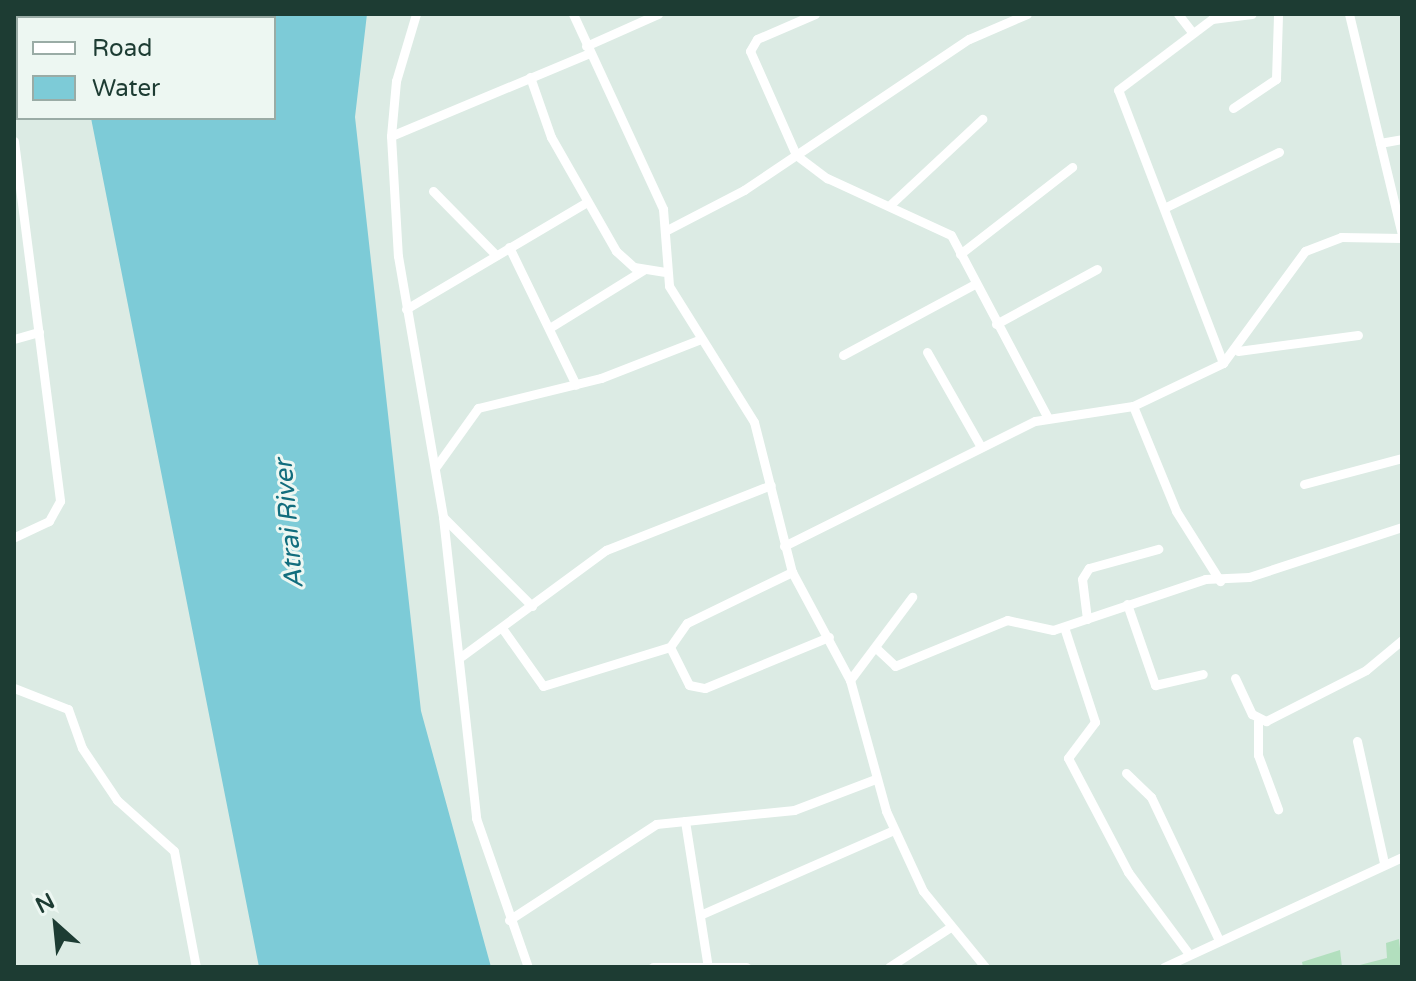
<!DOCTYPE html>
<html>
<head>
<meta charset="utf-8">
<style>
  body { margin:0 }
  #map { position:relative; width:1416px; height:981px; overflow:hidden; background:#dcebe4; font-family:"Varela Round",sans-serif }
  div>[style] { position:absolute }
  .green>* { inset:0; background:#b2dfbe }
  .water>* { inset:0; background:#7dcbd7 }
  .minor>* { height:9px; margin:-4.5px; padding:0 4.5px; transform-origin:4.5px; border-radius:4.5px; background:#fff }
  span { translate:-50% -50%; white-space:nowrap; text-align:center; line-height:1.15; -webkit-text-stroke:6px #edf7f2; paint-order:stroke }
  .water-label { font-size:26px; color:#116d7d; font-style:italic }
  .frame { position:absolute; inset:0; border:16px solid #1d3c33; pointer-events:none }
  .legend { position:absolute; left:16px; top:16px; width:260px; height:104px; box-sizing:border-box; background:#edf7f2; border:2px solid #9aaca6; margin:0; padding:10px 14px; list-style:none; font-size:24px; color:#1d3c33 }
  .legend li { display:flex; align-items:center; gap:16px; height:40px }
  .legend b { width:40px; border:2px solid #9aaca6 }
  .north { position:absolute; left:16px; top:885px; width:80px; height:80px; -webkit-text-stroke:6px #edf7f2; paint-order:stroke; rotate:333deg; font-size:22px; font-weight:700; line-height:32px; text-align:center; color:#1d3c33 }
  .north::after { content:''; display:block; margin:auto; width:28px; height:36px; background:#1d3c33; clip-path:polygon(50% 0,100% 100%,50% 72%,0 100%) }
</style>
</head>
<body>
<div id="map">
  <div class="green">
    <div style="clip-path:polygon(1399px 939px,1402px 967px,1352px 967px,1387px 958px,1386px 943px)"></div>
    <div style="clip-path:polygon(1340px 950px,1342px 967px,1303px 967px,1302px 962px)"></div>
  </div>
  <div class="water">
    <div style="clip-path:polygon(74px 14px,367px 14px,355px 117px,421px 711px,491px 967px,259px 967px,91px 118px,274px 118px,274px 18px)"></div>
  </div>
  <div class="minor">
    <div style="left:416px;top:14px;width:70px;rotate:106.6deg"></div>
    <div style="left:396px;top:81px;width:55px;rotate:95.2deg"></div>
    <div style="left:391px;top:136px;width:120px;rotate:86.7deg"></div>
    <div style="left:398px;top:256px;width:265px;rotate:80.2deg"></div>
    <div style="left:443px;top:517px;width:303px;rotate:83.7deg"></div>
    <div style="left:476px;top:818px;width:158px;rotate:70.8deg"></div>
    <div style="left:573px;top:14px;width:215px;rotate:65.2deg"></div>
    <div style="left:663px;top:209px;width:77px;rotate:85.5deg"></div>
    <div style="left:669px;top:286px;width:160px;rotate:58deg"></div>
    <div style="left:754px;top:422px;width:155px;rotate:75.8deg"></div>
    <div style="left:792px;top:572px;width:123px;rotate:61.8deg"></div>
    <div style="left:850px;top:680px;width:136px;rotate:74.6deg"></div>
    <div style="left:886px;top:811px;width:88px;rotate:65.2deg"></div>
    <div style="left:923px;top:891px;width:98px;rotate:50.8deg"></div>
    <div style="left:815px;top:14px;width:63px;rotate:156.7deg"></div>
    <div style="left:757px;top:39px;width:14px;rotate:120deg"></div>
    <div style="left:750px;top:51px;width:114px;rotate:66.1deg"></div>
    <div style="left:796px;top:155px;width:39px;rotate:37deg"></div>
    <div style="left:827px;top:178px;width:136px;rotate:24.7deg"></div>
    <div style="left:951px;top:235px;width:205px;rotate:62.1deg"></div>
    <div style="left:1178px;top:14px;width:24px;rotate:52deg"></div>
    <div style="left:1349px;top:14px;width:227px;rotate:76.5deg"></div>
    <div style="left:586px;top:46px;width:79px;rotate:-24deg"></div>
    <div style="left:530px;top:77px;width:64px;rotate:70.7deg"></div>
    <div style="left:551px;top:137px;width:131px;rotate:60.3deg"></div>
    <div style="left:616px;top:251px;width:24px;rotate:42deg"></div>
    <div style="left:634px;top:267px;width:30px;rotate:9deg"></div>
    <div style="left:1233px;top:108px;width:52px;rotate:-34deg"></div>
    <div style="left:1276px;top:79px;width:65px;rotate:-88.2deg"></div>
    <div style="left:391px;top:136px;width:215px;rotate:-22.7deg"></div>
    <div style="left:14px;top:141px;width:363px;rotate:82.7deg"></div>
    <div style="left:60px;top:501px;width:23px;rotate:119deg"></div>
    <div style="left:49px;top:521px;width:38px;rotate:155deg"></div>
    <div style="left:1380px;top:143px;width:22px;rotate:-10deg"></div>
    <div style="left:433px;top:191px;width:90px;rotate:45.5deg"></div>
    <div style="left:891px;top:204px;width:125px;rotate:-43deg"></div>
    <div style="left:1164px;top:208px;width:128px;rotate:-26deg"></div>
    <div style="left:665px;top:231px;width:89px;rotate:-27.4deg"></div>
    <div style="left:744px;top:190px;width:271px;rotate:-33.9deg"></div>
    <div style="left:969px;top:39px;width:63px;rotate:-23.3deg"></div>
    <div style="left:509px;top:247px;width:153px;rotate:64.1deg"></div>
    <div style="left:960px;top:254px;width:142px;rotate:-37.8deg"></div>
    <div style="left:406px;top:309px;width:210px;rotate:-30.6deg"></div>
    <div style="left:996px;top:324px;width:115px;rotate:-28.6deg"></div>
    <div style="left:551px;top:327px;width:110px;rotate:-31.7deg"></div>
    <div style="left:14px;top:339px;width:26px;rotate:-16deg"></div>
    <div style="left:1238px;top:351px;width:121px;rotate:-7.6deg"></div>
    <div style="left:927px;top:352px;width:109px;rotate:60.4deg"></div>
    <div style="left:843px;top:355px;width:150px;rotate:-28.3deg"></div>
    <div style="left:1223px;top:363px;width:292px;rotate:-111deg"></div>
    <div style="left:1118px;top:90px;width:118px;rotate:-37.1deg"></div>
    <div style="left:1212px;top:19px;width:40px;rotate:-7.1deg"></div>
    <div style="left:1133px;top:406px;width:113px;rotate:67.7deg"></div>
    <div style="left:1176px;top:511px;width:83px;rotate:57.8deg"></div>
    <div style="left:435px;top:468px;width:74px;rotate:-54.4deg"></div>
    <div style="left:478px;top:408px;width:127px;rotate:-13.7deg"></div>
    <div style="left:601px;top:378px;width:107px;rotate:-21.3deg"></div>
    <div style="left:1304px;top:484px;width:101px;rotate:-14.9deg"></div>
    <div style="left:443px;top:517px;width:126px;rotate:45deg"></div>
    <div style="left:784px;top:546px;width:280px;rotate:-26.5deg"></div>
    <div style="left:1035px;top:421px;width:99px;rotate:-8.7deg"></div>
    <div style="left:1133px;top:406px;width:100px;rotate:-25.5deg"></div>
    <div style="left:1223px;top:363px;width:139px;rotate:-53.8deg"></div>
    <div style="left:1305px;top:251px;width:39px;rotate:-21deg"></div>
    <div style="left:1341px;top:237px;width:61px;rotate:0.9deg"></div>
    <div style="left:1127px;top:604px;width:86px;rotate:70.9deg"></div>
    <div style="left:1155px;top:685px;width:49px;rotate:-12.9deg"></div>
    <div style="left:1087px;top:619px;width:40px;rotate:-97.1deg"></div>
    <div style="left:1082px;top:579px;width:13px;rotate:-58deg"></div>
    <div style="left:1089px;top:568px;width:72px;rotate:-15.4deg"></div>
    <div style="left:1064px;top:627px;width:100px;rotate:71.9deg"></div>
    <div style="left:1095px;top:722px;width:45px;rotate:126.9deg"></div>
    <div style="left:1068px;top:758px;width:129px;rotate:62.2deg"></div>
    <div style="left:1128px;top:872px;width:102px;rotate:53.4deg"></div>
    <div style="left:502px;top:628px;width:71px;rotate:54.7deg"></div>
    <div style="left:543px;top:686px;width:133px;rotate:-17.1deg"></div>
    <div style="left:670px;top:647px;width:42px;rotate:63.4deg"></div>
    <div style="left:689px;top:685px;width:16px;rotate:11deg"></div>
    <div style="left:705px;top:688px;width:134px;rotate:-22.4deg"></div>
    <div style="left:670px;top:647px;width:29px;rotate:-55deg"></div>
    <div style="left:687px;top:623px;width:117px;rotate:-25.9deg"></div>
    <div style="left:876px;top:648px;width:26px;rotate:43deg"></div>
    <div style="left:895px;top:666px;width:121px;rotate:-22.3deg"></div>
    <div style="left:1007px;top:620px;width:47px;rotate:12.3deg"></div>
    <div style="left:1053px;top:630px;width:160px;rotate:-18.5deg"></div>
    <div style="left:1205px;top:579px;width:44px;rotate:-2.6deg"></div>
    <div style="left:1249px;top:577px;width:161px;rotate:-18.1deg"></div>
    <div style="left:462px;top:656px;width:179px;rotate:-36.4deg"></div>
    <div style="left:606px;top:550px;width:177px;rotate:-21.5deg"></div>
    <div style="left:1235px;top:678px;width:40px;rotate:65deg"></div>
    <div style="left:1252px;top:714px;width:16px;rotate:27deg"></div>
    <div style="left:1266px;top:721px;width:112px;rotate:-27deg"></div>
    <div style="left:1366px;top:670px;width:47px;rotate:-39.8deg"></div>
    <div style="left:850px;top:680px;width:104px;rotate:-53.2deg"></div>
    <div style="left:14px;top:688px;width:58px;rotate:21.3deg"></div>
    <div style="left:68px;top:709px;width:41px;rotate:70.3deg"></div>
    <div style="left:82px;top:748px;width:63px;rotate:56.1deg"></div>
    <div style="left:117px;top:800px;width:76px;rotate:41.8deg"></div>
    <div style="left:174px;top:851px;width:118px;rotate:79.3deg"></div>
    <div style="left:1258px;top:721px;width:34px;rotate:90deg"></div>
    <div style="left:1258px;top:755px;width:58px;rotate:69.7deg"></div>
    <div style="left:1357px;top:741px;width:125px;rotate:77.5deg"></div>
    <div style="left:1126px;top:773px;width:35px;rotate:44deg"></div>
    <div style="left:1151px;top:797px;width:158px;rotate:64.6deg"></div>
    <div style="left:685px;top:821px;width:143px;rotate:81.1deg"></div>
    <div style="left:700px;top:915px;width:212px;rotate:-23.7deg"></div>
    <div style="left:509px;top:920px;width:176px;rotate:-33.1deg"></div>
    <div style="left:656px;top:824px;width:139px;rotate:-5.8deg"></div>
    <div style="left:794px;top:810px;width:85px;rotate:-20.8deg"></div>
    <div style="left:653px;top:967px;width:93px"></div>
    <div style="left:889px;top:967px;width:72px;rotate:-33deg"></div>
    <div style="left:1164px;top:967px;width:262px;rotate:-24.8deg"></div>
  </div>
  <div class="water-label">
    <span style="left:289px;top:524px;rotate:-95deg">Atrai River</span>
  </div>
  <div class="frame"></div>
  <ul class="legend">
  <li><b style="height:10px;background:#fff"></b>Road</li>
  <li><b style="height:22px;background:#7dcbd7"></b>Water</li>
  </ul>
  <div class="north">N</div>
</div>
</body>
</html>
